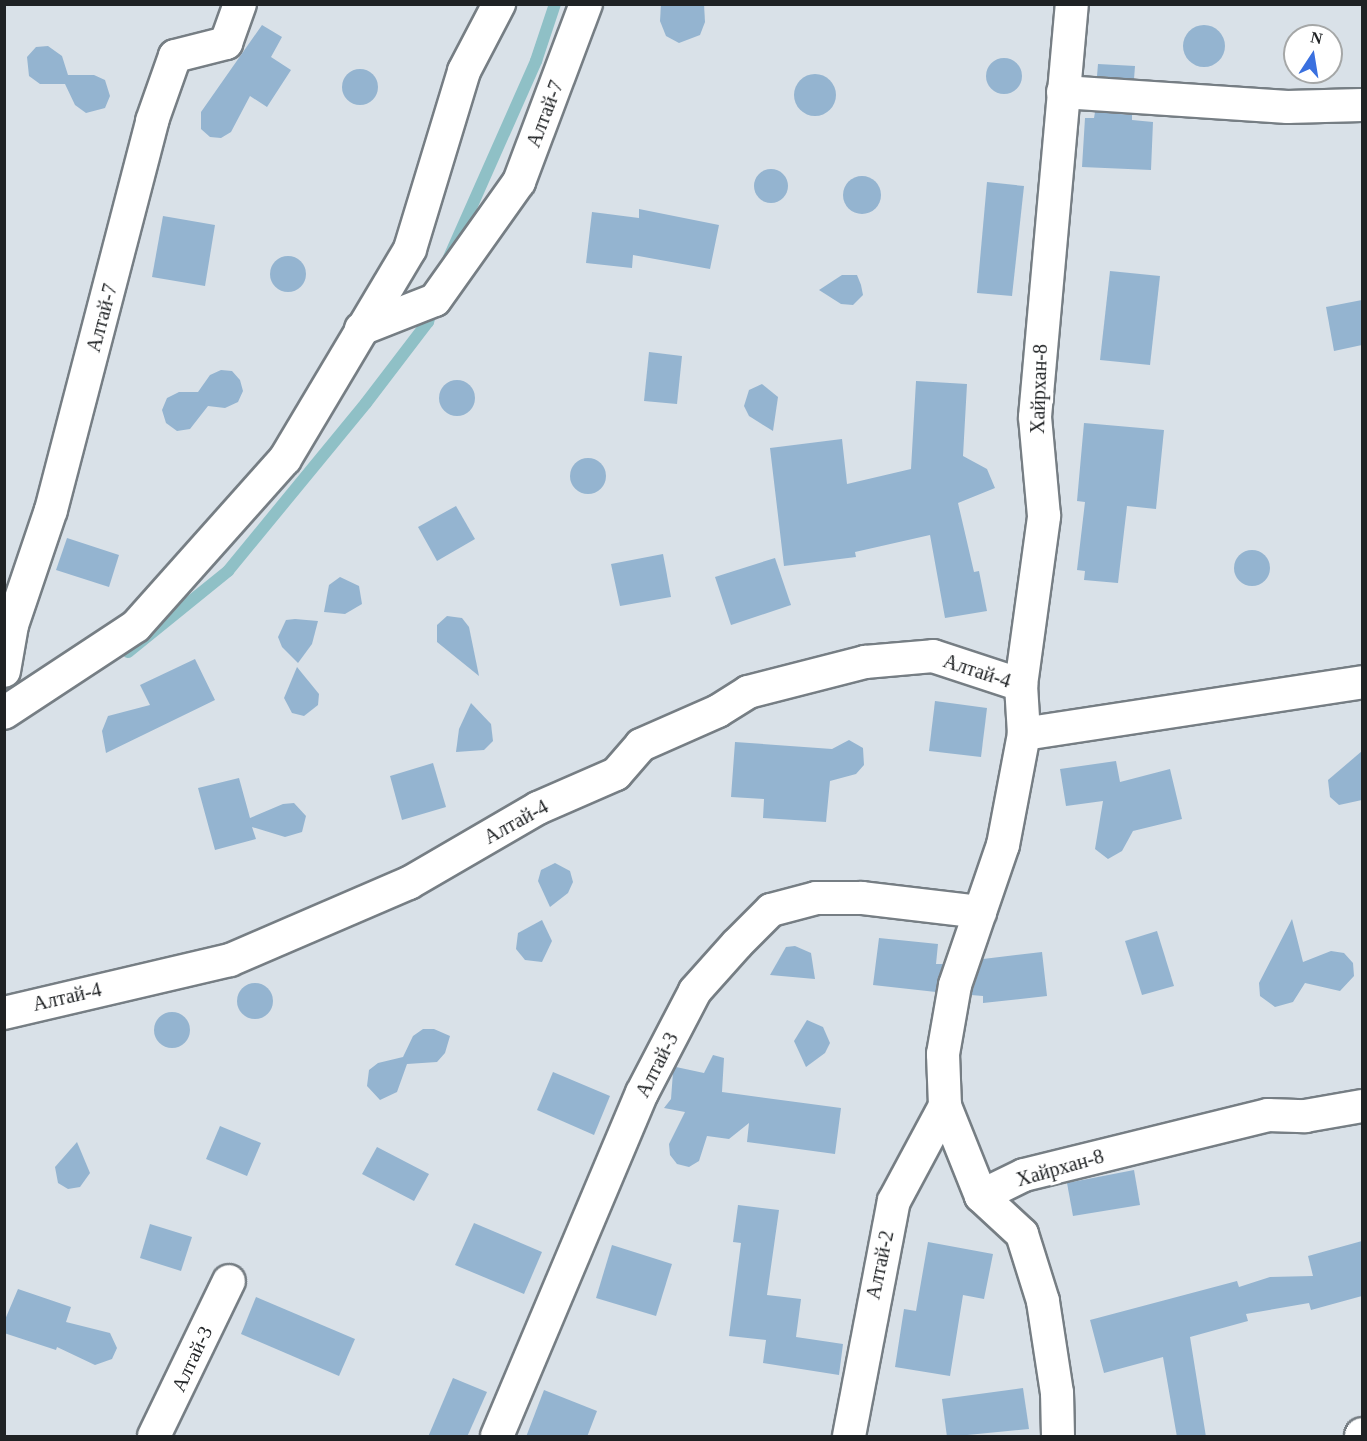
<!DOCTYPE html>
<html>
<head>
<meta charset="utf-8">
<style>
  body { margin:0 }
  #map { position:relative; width:1367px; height:1441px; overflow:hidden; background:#d9e1e8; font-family:Georgia,serif }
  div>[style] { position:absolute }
  .stream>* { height:12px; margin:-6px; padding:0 6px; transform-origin:6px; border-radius:6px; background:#8fc0c6 }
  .building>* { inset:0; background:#94b4d0 }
  .round { border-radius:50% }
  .roads { filter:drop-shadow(2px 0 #767e84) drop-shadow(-2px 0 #767e84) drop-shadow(0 2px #767e84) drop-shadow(0 -2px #767e84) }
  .minor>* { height:32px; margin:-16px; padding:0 16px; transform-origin:16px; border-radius:16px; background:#fff }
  span { translate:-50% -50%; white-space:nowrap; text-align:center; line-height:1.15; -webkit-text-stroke:6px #fff; paint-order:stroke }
  .street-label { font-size:20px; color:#1f2224 }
  .frame { position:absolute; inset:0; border:6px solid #1f2224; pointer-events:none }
  .north { position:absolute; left:1283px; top:24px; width:60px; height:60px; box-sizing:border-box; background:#fff; border:2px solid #a5a7a7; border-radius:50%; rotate:12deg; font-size:16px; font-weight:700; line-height:24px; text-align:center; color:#1f2224 }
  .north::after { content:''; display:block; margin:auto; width:21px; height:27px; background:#3a70df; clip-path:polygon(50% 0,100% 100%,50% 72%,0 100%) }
</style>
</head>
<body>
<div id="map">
  <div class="stream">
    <div style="left:443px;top:271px;width:230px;rotate:-66.1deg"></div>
    <div style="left:536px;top:61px;width:60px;rotate:-71.6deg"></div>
    <div style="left:128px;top:652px;width:129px;rotate:-39deg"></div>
    <div style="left:228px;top:571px;width:217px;rotate:-50.6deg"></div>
    <div style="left:366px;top:403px;width:102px;rotate:-52.6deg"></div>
    <div style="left:428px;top:322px;width:18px;rotate:-74deg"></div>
  </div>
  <div class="building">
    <div style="clip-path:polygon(661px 4px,704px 4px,705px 22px,700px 35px,679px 43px,666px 36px,660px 21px)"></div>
    <div class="round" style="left:1183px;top:25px;width:42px;height:42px"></div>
    <div style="clip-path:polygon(262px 25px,282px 37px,271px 57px,291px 70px,267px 107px,250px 96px,231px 132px,221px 138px,210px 137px,201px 129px,201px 112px)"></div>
    <div style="clip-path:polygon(48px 46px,62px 56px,68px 75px,94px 75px,105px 80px,110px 96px,105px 108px,86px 113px,75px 105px,65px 84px,40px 84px,29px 76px,27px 57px,36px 47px)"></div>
    <div class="round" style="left:986px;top:58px;width:36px;height:36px"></div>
    <div style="clip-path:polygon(1098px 64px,1135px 66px,1134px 79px,1097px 76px)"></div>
    <div class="round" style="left:342px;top:69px;width:36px;height:36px"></div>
    <div class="round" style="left:794px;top:74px;width:42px;height:42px"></div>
    <div style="clip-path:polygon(1095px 112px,1132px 115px,1132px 120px,1153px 122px,1151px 170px,1082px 167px,1085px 118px,1094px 118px)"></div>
    <div class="round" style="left:754px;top:169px;width:34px;height:34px"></div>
    <div class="round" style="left:843px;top:176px;width:38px;height:38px"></div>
    <div style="clip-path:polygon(987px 182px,1024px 186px,1012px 296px,977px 293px)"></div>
    <div style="clip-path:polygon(639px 209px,719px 225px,710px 269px,633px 255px,632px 268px,586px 263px,592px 212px,639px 218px)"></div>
    <div style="clip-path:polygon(163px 216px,215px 225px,205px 286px,152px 277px)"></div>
    <div class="round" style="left:270px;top:256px;width:36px;height:36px"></div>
    <div style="clip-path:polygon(1110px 271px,1160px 276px,1150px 365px,1100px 360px)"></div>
    <div style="clip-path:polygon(842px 275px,857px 275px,861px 285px,863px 295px,853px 305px,841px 304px,819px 290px)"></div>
    <div style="clip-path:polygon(1362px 300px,1362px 345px,1334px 351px,1326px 307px)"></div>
    <div style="clip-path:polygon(649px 352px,682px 356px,677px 404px,644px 401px)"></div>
    <div style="clip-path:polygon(221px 370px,232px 371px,240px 380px,243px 391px,238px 402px,225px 408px,208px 406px,190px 429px,177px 431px,166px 423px,162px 410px,167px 398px,179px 392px,198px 392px,210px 375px)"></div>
    <div class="round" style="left:439px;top:380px;width:36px;height:36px"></div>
    <div style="clip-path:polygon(916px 381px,967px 384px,963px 456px,987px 469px,995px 488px,958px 503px,974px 572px,979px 571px,987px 611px,945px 618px,930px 535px,855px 552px,856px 557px,784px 566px,770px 448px,842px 439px,847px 484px,911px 469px)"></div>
    <div style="clip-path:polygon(762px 384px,778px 397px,773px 431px,749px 416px,744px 406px,749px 390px)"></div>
    <div style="clip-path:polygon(1084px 423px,1164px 430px,1156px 509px,1127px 506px,1118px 583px,1084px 580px,1085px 571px,1077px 570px,1085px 502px,1077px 501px)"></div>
    <div class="round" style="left:570px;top:458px;width:36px;height:36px"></div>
    <div style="clip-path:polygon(456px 506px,475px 539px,437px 561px,418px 527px)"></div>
    <div style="clip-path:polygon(67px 538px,119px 555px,109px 587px,56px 570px)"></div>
    <div class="round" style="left:1234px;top:550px;width:36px;height:36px"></div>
    <div style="clip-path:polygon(663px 554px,671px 597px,620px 606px,611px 564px)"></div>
    <div style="clip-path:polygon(775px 558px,791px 605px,731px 625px,715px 577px)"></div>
    <div style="clip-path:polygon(340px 577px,359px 586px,362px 604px,345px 614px,324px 612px,329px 585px)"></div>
    <div style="clip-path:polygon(447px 616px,462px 618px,469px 627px,479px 676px,437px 642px,437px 625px)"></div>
    <div style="clip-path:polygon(295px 619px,318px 621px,312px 644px,298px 663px,282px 647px,278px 637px,286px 620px)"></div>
    <div style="clip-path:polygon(195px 659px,215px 700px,106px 753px,102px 731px,108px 716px,150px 705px,140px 685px)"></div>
    <div style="clip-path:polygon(297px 667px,319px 694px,318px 705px,304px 716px,292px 713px,284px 698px)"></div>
    <div style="clip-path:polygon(935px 701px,987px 708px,981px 757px,929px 751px)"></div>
    <div style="clip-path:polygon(471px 703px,491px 724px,493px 741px,484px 750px,456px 752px,459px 729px)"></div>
    <div style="clip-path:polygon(849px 740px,863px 748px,864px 765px,856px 774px,830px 781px,826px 822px,763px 818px,764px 799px,731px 797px,735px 742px,832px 749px)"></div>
    <div style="clip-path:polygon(1362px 751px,1362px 800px,1339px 805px,1330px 797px,1328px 780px)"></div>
    <div style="clip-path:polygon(1116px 761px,1120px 782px,1170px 769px,1182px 819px,1133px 831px,1122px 851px,1108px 859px,1095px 849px,1103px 801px,1066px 806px,1060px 769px)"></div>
    <div style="clip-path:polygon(433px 763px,446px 807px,402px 820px,390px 776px)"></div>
    <div style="clip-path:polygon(239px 778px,250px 818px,283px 804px,294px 803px,306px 816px,302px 832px,285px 837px,252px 827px,256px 839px,215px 850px,198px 788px)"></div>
    <div style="clip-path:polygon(555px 863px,570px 871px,573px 882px,568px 893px,550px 907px,538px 881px,541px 870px)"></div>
    <div style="clip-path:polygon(1292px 919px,1303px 962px,1331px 951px,1344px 953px,1353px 963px,1354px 976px,1340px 991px,1305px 983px,1293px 1002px,1275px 1007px,1260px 996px,1259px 983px)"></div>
    <div style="clip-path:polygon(542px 920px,552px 941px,542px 962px,525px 960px,516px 949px,518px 933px)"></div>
    <div style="clip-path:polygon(1157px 931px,1174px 986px,1142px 995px,1125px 941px)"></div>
    <div style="clip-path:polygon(879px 938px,938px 944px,936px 964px,943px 964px,936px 992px,873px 985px)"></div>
    <div style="clip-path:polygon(795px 946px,811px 953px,815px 979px,770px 975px,786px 947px)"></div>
    <div style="clip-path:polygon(1042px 952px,1047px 996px,983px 1003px,983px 996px,971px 995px,983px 959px)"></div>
    <div class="round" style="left:237px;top:983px;width:36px;height:36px"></div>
    <div class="round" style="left:154px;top:1012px;width:36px;height:36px"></div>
    <div style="clip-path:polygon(807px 1020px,823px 1027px,830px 1043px,825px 1053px,806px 1067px,794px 1041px)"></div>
    <div style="clip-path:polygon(423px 1029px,434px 1029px,450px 1036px,445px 1053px,437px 1062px,407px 1064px,397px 1092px,380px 1100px,367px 1086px,369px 1070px,378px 1063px,403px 1057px,413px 1036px)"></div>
    <div style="clip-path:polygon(713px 1055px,724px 1058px,722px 1092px,841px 1108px,835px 1154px,747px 1142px,749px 1123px,729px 1139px,707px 1136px,699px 1161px,689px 1167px,677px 1164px,670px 1155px,669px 1144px,685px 1112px,664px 1108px,671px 1099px,673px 1072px,676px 1067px,704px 1073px)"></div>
    <div style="clip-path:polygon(553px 1072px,610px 1096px,594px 1135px,537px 1110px)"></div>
    <div style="clip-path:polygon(220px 1126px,261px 1143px,247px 1176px,206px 1159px)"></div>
    <div style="clip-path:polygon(77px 1142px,90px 1173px,80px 1187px,68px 1189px,58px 1183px,55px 1167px)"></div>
    <div style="clip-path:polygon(377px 1147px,429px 1174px,414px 1201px,362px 1174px)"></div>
    <div style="clip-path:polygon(1134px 1170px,1140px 1205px,1073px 1216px,1067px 1183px)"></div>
    <div style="clip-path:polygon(738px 1205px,779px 1210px,767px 1295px,801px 1299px,796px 1337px,843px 1344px,839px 1375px,763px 1363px,766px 1340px,729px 1336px,741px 1243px,733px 1242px)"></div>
    <div style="clip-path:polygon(474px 1223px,542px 1252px,524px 1294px,455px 1265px)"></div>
    <div style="clip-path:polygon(150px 1224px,192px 1237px,181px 1271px,140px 1258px)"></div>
    <div style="clip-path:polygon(1362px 1241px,1362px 1296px,1311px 1310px,1309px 1303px,1246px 1314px,1248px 1321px,1190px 1337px,1206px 1437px,1177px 1437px,1163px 1357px,1104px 1373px,1090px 1320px,1237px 1281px,1239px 1287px,1270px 1277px,1313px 1276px,1308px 1256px)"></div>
    <div style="clip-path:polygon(928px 1242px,993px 1254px,984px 1299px,963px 1295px,950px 1376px,895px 1367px,904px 1309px,916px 1311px)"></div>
    <div style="clip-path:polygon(612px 1245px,672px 1264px,656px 1316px,596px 1298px)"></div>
    <div style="clip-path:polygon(18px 1289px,71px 1307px,66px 1322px,110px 1333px,117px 1348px,112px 1359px,95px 1365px,57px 1347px,56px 1350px,4px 1333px,4px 1322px)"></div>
    <div style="clip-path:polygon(256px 1297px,355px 1339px,339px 1376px,241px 1334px)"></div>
    <div style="clip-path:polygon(453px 1378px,487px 1392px,467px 1437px,428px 1437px)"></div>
    <div style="clip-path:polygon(1023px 1388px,1029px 1429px,947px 1437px,942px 1399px)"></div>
    <div style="clip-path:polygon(544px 1390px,597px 1411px,587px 1437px,526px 1437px)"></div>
  </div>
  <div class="roads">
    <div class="minor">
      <div style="left:1063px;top:92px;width:225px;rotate:3.8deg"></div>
      <div style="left:1287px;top:107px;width:75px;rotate:-1.5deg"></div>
      <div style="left:361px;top:329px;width:79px;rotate:-21.4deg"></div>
      <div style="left:435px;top:300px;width:145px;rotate:-54.6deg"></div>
      <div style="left:519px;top:182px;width:190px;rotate:-69.4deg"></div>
      <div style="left:4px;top:671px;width:47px;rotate:-80.1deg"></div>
      <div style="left:12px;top:625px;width:121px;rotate:-71.3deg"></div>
      <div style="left:51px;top:510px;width:402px;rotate:-75.4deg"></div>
      <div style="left:152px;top:121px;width:69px;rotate:-70.5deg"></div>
      <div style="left:175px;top:56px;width:53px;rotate:-14.3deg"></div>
      <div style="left:226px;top:43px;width:41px;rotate:-70.3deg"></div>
      <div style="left:4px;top:713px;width:158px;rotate:-33.4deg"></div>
      <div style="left:136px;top:626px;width:224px;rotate:-48.3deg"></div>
      <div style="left:285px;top:459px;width:244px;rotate:-59.2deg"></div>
      <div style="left:410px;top:249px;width:186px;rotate:-73.1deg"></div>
      <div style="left:464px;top:71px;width:76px;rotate:-62.4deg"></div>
      <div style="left:1024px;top:734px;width:342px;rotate:-8.7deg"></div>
      <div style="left:4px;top:1013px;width:232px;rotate:-13.2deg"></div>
      <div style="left:230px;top:960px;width:195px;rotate:-23.3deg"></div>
      <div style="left:409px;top:883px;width:149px;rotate:-30.2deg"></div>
      <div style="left:538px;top:808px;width:85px;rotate:-23.6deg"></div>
      <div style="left:616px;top:774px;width:38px;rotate:-49deg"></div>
      <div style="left:641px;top:745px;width:84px;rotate:-23.8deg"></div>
      <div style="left:718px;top:711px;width:36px;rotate:-32deg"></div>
      <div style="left:748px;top:692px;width:121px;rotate:-14.4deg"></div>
      <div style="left:865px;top:662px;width:68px;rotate:-5deg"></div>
      <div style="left:933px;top:656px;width:93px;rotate:18.2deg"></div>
      <div style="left:981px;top:1196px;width:48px;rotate:-26deg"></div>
      <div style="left:1024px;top:1175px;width:251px;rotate:-13.8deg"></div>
      <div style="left:1268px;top:1115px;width:37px;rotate:2deg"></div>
      <div style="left:1305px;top:1116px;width:58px;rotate:-10deg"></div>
      <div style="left:154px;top:1436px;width:172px;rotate:-64.2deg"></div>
      <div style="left:497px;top:1436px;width:372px;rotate:-67.1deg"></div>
      <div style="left:642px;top:1093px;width:115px;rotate:-62.5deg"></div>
      <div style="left:695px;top:991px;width:63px;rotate:-48.2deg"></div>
      <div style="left:737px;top:944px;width:48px;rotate:-45deg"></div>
      <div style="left:771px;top:910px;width:47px;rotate:-14.9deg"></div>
      <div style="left:816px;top:898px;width:46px"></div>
      <div style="left:862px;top:898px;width:119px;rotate:6.8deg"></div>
      <div style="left:849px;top:1436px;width:239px;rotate:-79.2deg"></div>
      <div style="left:894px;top:1201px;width:108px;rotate:-61.8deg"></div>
      <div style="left:1058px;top:1436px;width:43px;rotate:-91.3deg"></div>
      <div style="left:1057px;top:1393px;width:93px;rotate:-98.7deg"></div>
      <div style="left:1043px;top:1301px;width:70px;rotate:-107.4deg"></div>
      <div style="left:1022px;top:1234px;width:56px;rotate:-137.2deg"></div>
      <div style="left:981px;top:1196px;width:97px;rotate:-111.8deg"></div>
      <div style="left:945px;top:1106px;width:52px;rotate:-92.2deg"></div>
      <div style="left:943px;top:1054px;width:70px;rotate:-80.1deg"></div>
      <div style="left:955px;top:985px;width:148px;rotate:-71.1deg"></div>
      <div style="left:1003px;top:845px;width:113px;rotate:-79.3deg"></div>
      <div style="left:1024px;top:734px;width:49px;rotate:-93.5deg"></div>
      <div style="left:1021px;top:685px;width:171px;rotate:-82.2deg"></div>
      <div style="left:1044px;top:516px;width:99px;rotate:-95.2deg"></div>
      <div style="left:1035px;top:417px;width:415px;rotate:-84.9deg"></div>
      <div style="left:1361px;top:1436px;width:2px;rotate:-63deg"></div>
    </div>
  </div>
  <div class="street-label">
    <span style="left:545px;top:114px;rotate:-69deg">Алтай-7</span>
    <span style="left:102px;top:318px;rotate:-75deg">Алтай-7</span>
    <span style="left:1039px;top:389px;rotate:-88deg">Хайрхан-8</span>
    <span style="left:977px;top:671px;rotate:18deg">Алтай-4</span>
    <span style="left:516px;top:822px;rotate:-29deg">Алтай-4</span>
    <span style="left:67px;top:997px;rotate:-13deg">Алтай-4</span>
    <span style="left:657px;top:1065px;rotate:-63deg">Алтай-3</span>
    <span style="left:1060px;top:1168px;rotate:-16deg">Хайрхан-8</span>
    <span style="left:880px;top:1265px;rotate:-78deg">Алтай-2</span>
    <span style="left:192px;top:1359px;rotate:-65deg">Алтай-3</span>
  </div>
  <div class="frame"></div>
  <div class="north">N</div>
</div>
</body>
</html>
